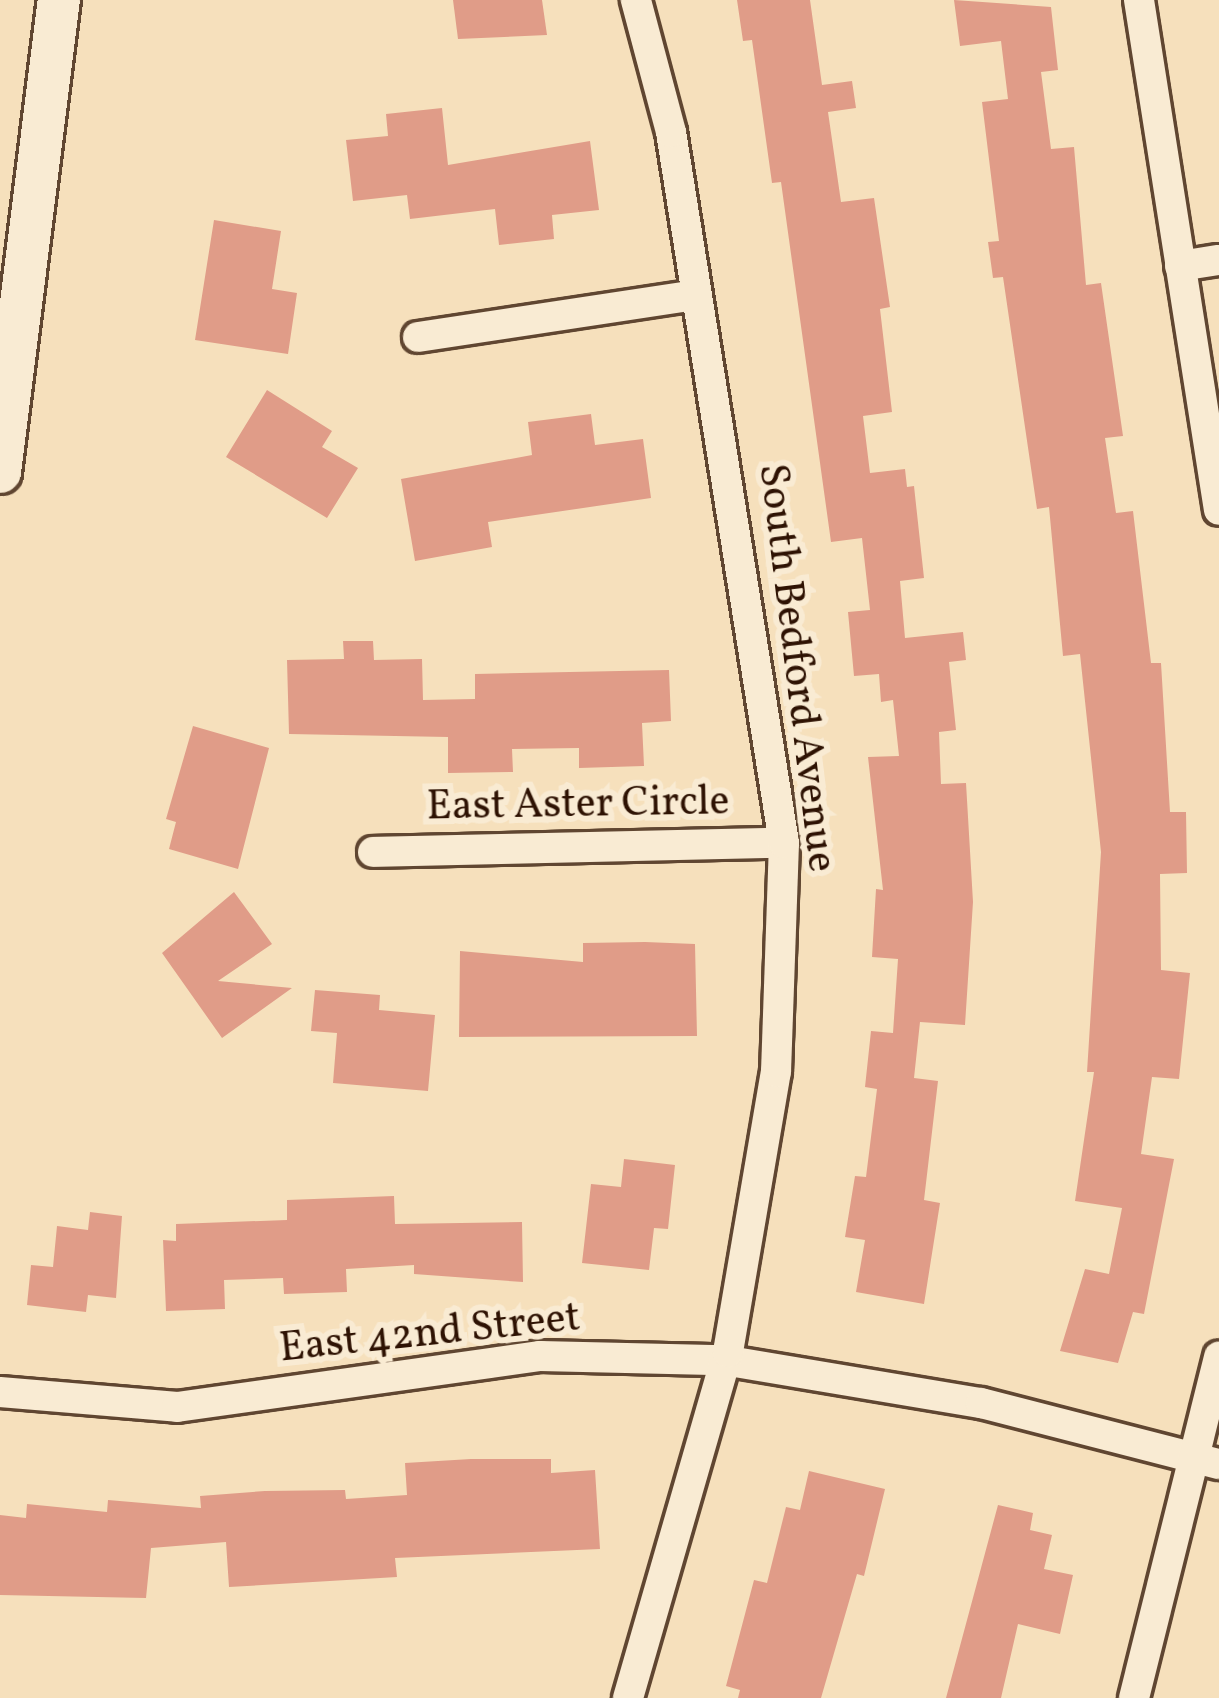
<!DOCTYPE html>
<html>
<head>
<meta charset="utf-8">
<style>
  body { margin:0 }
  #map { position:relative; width:1219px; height:1698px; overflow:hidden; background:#f6e0bc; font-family:Vollkorn,serif }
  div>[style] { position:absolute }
  .building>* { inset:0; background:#e09c88 }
  .roads { filter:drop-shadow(3px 0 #604631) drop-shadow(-3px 0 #604631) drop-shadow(0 3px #604631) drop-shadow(0 -3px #604631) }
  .minor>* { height:30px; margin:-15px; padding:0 15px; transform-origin:15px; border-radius:15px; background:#f9ebd3 }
  .secondary>* { height:42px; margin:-21px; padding:0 21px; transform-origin:21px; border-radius:21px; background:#f9ebd3 }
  span { translate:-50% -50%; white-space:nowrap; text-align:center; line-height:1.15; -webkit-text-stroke:12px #f9ebd3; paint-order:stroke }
  .street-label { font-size:42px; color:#2e1203 }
</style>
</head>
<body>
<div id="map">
  <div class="building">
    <div style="clip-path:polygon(453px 0,542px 0,547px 35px,458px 39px)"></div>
    <div style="clip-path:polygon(737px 0,810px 0,822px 85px,852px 81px,856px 108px,828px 112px,841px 202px,874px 198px,890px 307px,880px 309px,892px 412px,863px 416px,870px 473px,905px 469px,907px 487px,914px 486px,924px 578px,900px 581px,905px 638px,963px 632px,966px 660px,949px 662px,956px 730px,939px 732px,941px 784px,966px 783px,973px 902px,965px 1025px,920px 1022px,914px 1078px,938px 1081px,924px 1200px,940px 1203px,924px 1304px,856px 1292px,865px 1240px,845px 1237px,855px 1176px,866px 1177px,877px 1089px,865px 1087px,871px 1031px,893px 1033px,898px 959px,872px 957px,876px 889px,883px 890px,868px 757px,899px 756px,893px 700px,881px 702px,879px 674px,854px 676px,848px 612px,870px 610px,862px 538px,831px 542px,781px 182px,772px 183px,752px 40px,743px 41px)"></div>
    <div style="clip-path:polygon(954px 0,1051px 7px,1058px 70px,1041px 72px,1051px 149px,1074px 147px,1086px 285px,1101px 283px,1123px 436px,1105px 438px,1116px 513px,1133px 511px,1151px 663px,1161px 663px,1170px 812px,1186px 812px,1187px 873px,1160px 874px,1161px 970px,1190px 973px,1179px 1079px,1152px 1077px,1141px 1154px,1174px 1159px,1144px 1314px,1133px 1312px,1118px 1363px,1060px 1351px,1085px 1269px,1109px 1274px,1122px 1208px,1075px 1201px,1094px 1072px,1087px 1072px,1101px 852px,1080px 654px,1063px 656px,1049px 507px,1037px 509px,1003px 277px,993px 278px,988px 242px,999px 241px,982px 102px,1008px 99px,1001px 41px,960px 46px)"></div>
    <div style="clip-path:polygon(442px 108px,448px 165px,590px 141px,599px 210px,552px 215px,554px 239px,499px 245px,495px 209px,410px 219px,407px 195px,353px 201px,346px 140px,388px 136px,386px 114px)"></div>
    <div style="clip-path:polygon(214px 220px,281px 231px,272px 289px,297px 293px,288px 354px,195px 340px)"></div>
    <div style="clip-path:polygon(267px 390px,332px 431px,322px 447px,358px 468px,327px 518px,226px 457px)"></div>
    <div style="clip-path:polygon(591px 414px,595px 445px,643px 439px,651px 498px,488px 522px,492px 547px,415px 561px,401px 479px,532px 455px,528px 422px)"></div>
    <div style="clip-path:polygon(343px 641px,373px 641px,374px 660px,422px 659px,423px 700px,475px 699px,475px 674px,669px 670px,671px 721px,642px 723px,644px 766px,579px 768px,579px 748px,512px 749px,513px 772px,448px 773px,448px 737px,289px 734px,287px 660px,344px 659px)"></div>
    <div style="clip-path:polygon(193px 726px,269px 748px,238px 869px,169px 849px,176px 822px,166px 819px)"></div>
    <div style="clip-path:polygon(234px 892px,272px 944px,218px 981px,292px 988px,222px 1038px,162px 953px)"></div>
    <div style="clip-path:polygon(645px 942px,695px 944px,697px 1036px,459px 1037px,460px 951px,583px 962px,583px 943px)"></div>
    <div style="clip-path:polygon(315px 990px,380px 995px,379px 1010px,435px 1015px,428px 1091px,333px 1083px,337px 1033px,311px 1031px)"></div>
    <div style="clip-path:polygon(624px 1159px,675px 1165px,668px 1229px,654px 1228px,649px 1270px,582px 1263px,591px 1184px,621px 1187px)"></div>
    <div style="clip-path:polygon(394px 1196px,395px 1224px,522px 1222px,523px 1282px,414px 1274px,414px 1265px,346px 1269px,347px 1292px,284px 1294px,283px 1278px,224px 1280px,225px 1309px,166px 1311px,163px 1240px,176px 1241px,176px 1224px,287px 1220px,287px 1200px)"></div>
    <div style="clip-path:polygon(90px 1212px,122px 1216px,116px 1298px,88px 1295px,86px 1312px,27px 1305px,31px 1265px,53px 1267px,57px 1226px,88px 1230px)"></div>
    <div style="clip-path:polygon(471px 1459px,551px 1459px,551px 1473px,595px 1470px,600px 1549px,395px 1558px,397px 1577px,229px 1587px,226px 1542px,151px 1548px,146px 1598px,0 1595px,0 1515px,26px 1518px,27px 1504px,107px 1512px,108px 1500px,201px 1508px,200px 1496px,265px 1491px,345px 1490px,346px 1499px,407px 1495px,405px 1463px)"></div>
    <div style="clip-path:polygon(809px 1471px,885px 1489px,864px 1576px,857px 1574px,821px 1698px,738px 1698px,740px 1690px,726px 1686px,754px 1580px,767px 1583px,786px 1507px,800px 1510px)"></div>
    <div style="clip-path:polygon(998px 1505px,1033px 1513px,1030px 1530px,1052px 1535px,1044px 1569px,1073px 1575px,1060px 1634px,1018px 1624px,1001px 1698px,946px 1698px)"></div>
  </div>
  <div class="roads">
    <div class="minor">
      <div style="left:1139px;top:0;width:516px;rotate:81.09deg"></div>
      <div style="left:1180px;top:266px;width:39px;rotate:-9deg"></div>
      <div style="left:418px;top:337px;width:281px;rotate:-8.6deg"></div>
      <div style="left:373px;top:852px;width:411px;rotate:-1.3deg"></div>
      <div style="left:0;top:1392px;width:178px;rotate:4.8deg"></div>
      <div style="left:177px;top:1407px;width:367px;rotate:-8deg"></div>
      <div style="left:540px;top:1356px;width:183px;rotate:1.3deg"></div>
      <div style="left:723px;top:1360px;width:262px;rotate:9.5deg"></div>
      <div style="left:981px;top:1403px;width:246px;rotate:14.4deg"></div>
      <div style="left:628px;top:1698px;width:360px;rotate:-73.9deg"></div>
      <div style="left:728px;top:1352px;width:284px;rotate:-80.3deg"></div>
      <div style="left:776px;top:1072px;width:229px;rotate:-88deg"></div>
      <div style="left:784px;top:843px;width:720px;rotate:-99.03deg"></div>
      <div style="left:671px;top:132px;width:137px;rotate:-104.9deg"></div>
      <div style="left:1134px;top:1698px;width:352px;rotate:-76deg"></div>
    </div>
    <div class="secondary">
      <div style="left:0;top:472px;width:476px;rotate:-82.9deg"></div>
    </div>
  </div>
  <div class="street-label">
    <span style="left:795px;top:668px;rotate:83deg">South Bedford Avenue</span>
    <span style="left:578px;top:806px;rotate:-1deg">East Aster Circle</span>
    <span style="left:430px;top:1335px;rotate:-6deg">East 42nd Street</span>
  </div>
</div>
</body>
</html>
